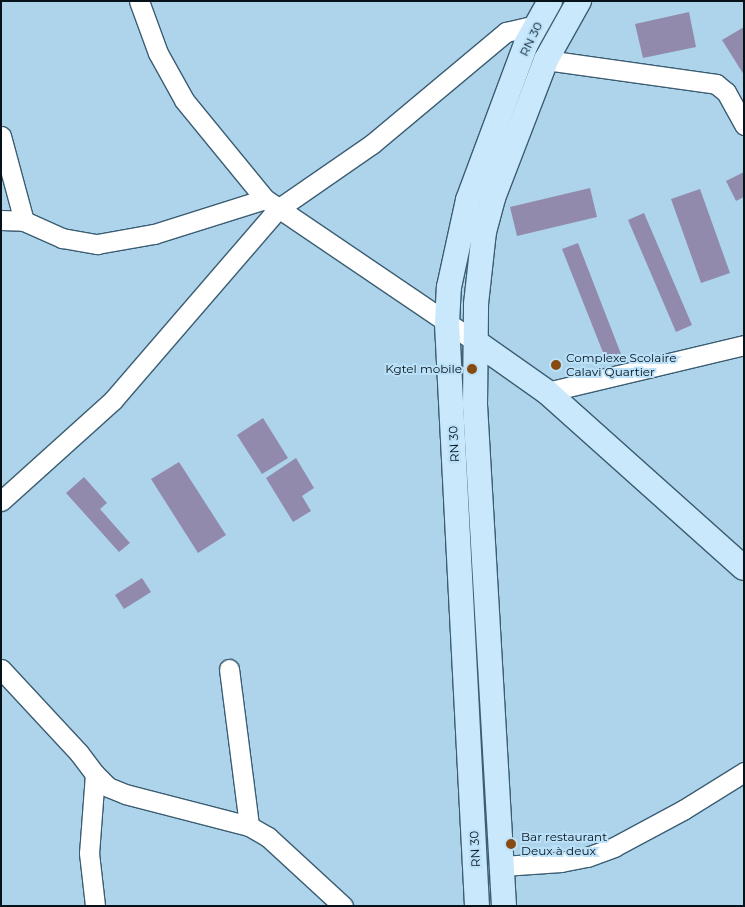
<!DOCTYPE html>
<html>
<head>
<meta charset="utf-8">
<style>
  body { margin:0 }
  #map { position:relative; width:745px; height:907px; overflow:hidden; background:#aed4eb; font-family:Montserrat,sans-serif }
  div>[style] { position:absolute }
  .building>* { inset:0; background:#928aad }
  .roads { filter:drop-shadow(1px 0 #3b5d72) drop-shadow(-1px 0 #3b5d72) drop-shadow(0 1px #3b5d72) drop-shadow(0 -1px #3b5d72) }
  .minor>* { height:19px; margin:-9.5px; padding:0 9.5px; transform-origin:9.5px; border-radius:9.5px; background:#fff }
  .major>* { height:24px; margin:-12px; padding:0 12px; transform-origin:12px; border-radius:12px; background:#cae8fb }
  .dots>* { width:14px; height:14px; translate:-50% -50%; box-sizing:border-box; border:2px solid #bbe1f9; border-radius:50% }
  span { translate:-50% -50%; white-space:nowrap; text-align:center; line-height:1.15; -webkit-text-stroke:4px #bbe1f9; paint-order:stroke }
  .street-label { font-size:12px; color:#05121a }
  .poi-label { font-size:12px; color:#05121a }
  .left { translate:0 -50%; text-align:left }
  .right { translate:-100% -50%; text-align:right }
  .frame { position:absolute; inset:0; border:2px solid #05121a; pointer-events:none }
</style>
</head>
<body>
<div id="map">
  <div class="building">
    <div style="clip-path:polygon(689px 12px,696px 47px,643px 58px,635px 24px)"></div>
    <div style="clip-path:polygon(744px 27px,744px 75px,722px 40px)"></div>
    <div style="clip-path:polygon(744px 172px,744px 197px,736px 201px,726px 181px)"></div>
    <div style="clip-path:polygon(590px 188px,597px 217px,517px 236px,510px 207px)"></div>
    <div style="clip-path:polygon(700px 189px,730px 273px,701px 283px,671px 199px)"></div>
    <div style="clip-path:polygon(644px 213px,692px 325px,676px 332px,628px 220px)"></div>
    <div style="clip-path:polygon(578px 243px,621px 354px,606px 360px,562px 249px)"></div>
    <div style="clip-path:polygon(263px 418px,288px 458px,262px 474px,237px 435px)"></div>
    <div style="clip-path:polygon(296px 458px,314px 488px,302px 496px,311px 511px,293px 522px,266px 478px)"></div>
    <div style="clip-path:polygon(179px 462px,226px 535px,198px 553px,151px 479px)"></div>
    <div style="clip-path:polygon(84px 477px,107px 503px,100px 509px,130px 543px,119px 552px,66px 493px)"></div>
    <div style="clip-path:polygon(142px 578px,151px 592px,124px 609px,115px 595px)"></div>
  </div>
  <div class="roads">
    <div class="minor">
      <div style="left:139px;top:1px;width:55px;rotate:69.9deg"></div>
      <div style="left:158px;top:53px;width:54px;rotate:61deg"></div>
      <div style="left:184px;top:100px;width:128px;rotate:50.7deg"></div>
      <div style="left:265px;top:199px;width:255px;rotate:34.1deg"></div>
      <div style="left:546px;top:60px;width:172px;rotate:8deg"></div>
      <div style="left:716px;top:84px;width:13px;rotate:39deg"></div>
      <div style="left:726px;top:92px;width:38px;rotate:61deg"></div>
      <div style="left:1px;top:136px;width:88px;rotate:74.9deg"></div>
      <div style="left:1px;top:220px;width:23px;rotate:2deg"></div>
      <div style="left:24px;top:221px;width:42px;rotate:24.1deg"></div>
      <div style="left:62px;top:238px;width:36px;rotate:10deg"></div>
      <div style="left:97px;top:244px;width:58px;rotate:-10deg"></div>
      <div style="left:154px;top:234px;width:116px;rotate:-17.5deg"></div>
      <div style="left:547px;top:392px;width:203px;rotate:-13.4deg"></div>
      <div style="left:1px;top:501px;width:151px;rotate:-42deg"></div>
      <div style="left:113px;top:400px;width:252px;rotate:-49.2deg"></div>
      <div style="left:278px;top:209px;width:114px;rotate:-34.7deg"></div>
      <div style="left:372px;top:144px;width:175px;rotate:-39.9deg"></div>
      <div style="left:506px;top:32px;width:32px;rotate:-13deg"></div>
      <div style="left:1px;top:669px;width:115px;rotate:47.1deg"></div>
      <div style="left:79px;top:753px;width:26px;rotate:53deg"></div>
      <div style="left:95px;top:774px;width:79px;rotate:94.3deg"></div>
      <div style="left:89px;top:853px;width:53px;rotate:83.5deg"></div>
      <div style="left:229px;top:669px;width:158px;rotate:82.7deg"></div>
      <div style="left:95px;top:774px;width:18px;rotate:45deg"></div>
      <div style="left:108px;top:787px;width:18px;rotate:22deg"></div>
      <div style="left:125px;top:794px;width:128px;rotate:14.5deg"></div>
      <div style="left:249px;top:826px;width:22px;rotate:30deg"></div>
      <div style="left:268px;top:837px;width:102px;rotate:42.6deg"></div>
      <div style="left:503px;top:866px;width:58px;rotate:-3.9deg"></div>
      <div style="left:561px;top:862px;width:26px;rotate:-11deg"></div>
      <div style="left:587px;top:857px;width:29px;rotate:-20deg"></div>
      <div style="left:614px;top:847px;width:78px;rotate:-28.2deg"></div>
      <div style="left:683px;top:810px;width:72px;rotate:-31.9deg"></div>
    </div>
    <div class="major">
      <div style="left:476px;top:342px;width:87px;rotate:35.2deg"></div>
      <div style="left:547px;top:392px;width:264px;rotate:41.8deg"></div>
      <div style="left:477px;top:906px;width:584px;rotate:-92.95deg"></div>
      <div style="left:447px;top:323px;width:36px;rotate:-87deg"></div>
      <div style="left:449px;top:287px;width:89px;rotate:-77.7deg"></div>
      <div style="left:468px;top:200px;width:166px;rotate:-69.6deg"></div>
      <div style="left:526px;top:44px;width:49px;rotate:-60.8deg"></div>
      <div style="left:504px;top:906px;width:502px;rotate:-93.31deg"></div>
      <div style="left:475px;top:405px;width:101px;rotate:-89.4deg"></div>
      <div style="left:476px;top:304px;width:72px;rotate:-83.7deg"></div>
      <div style="left:484px;top:232px;width:35px;rotate:-75deg"></div>
      <div style="left:493px;top:198px;width:148px;rotate:-69deg"></div>
      <div style="left:546px;top:60px;width:68px;rotate:-60.8deg"></div>
    </div>
  </div>
  <div class="dots">
    <div style="left:556px;top:365px;background:#894a11"></div>
    <div style="left:472px;top:369px;background:#894a11"></div>
    <div style="left:511px;top:844px;background:#894a11"></div>
  </div>
  <div class="street-label">
    <span style="left:531px;top:39px;rotate:-64deg">RN 30</span>
    <span style="left:454px;top:444px;rotate:-93deg">RN 30</span>
    <span style="left:475px;top:849px;rotate:-93deg">RN 30</span>
  </div>
  <div class="poi-label">
    <span class="left" style="left:566px;top:365px">Complexe Scolaire<br>Calavi Quartier</span>
    <span class="right" style="left:462px;top:369px">Kgtel mobile</span>
    <span class="left" style="left:521px;top:844px">Bar restaurant<br>Deux à deux</span>
  </div>
  <div class="frame"></div>
</div>
</body>
</html>
